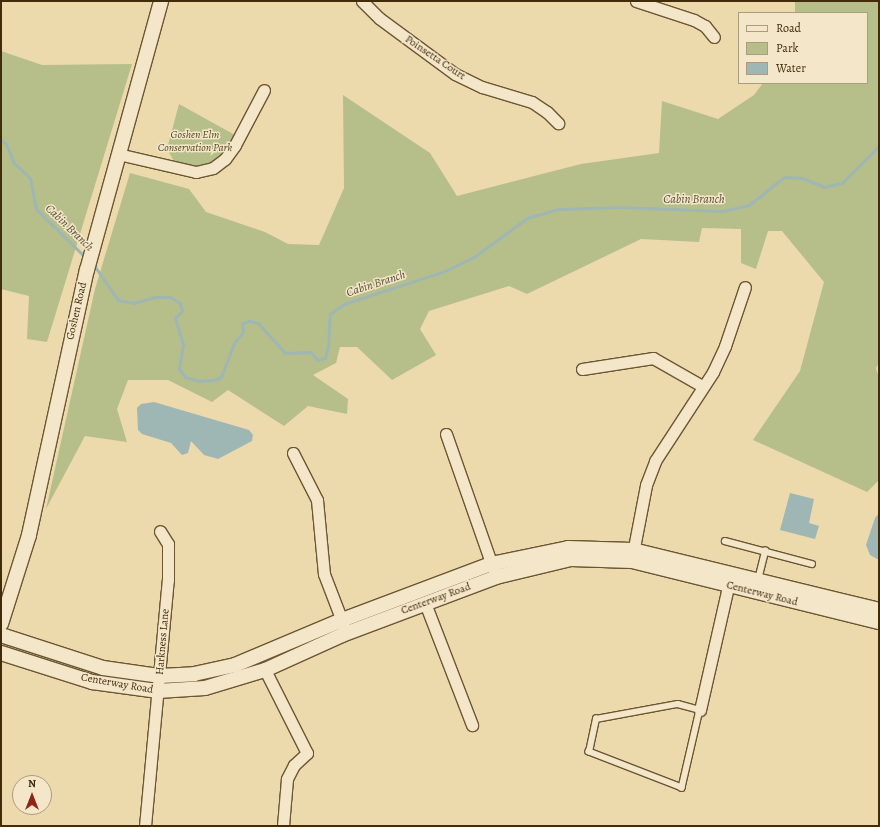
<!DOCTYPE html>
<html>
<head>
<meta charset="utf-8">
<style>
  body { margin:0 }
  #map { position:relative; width:880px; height:827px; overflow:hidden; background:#ecd9ac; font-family:Alegreya,serif }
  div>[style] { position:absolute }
  .green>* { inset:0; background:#b6bf8a }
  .water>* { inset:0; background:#9eb7b5 }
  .stream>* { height:3px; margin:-1.5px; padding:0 1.5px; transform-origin:1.5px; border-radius:1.5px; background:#9eb7b5 }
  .roads { filter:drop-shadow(1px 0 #6c5632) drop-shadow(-1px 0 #6c5632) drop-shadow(0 1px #6c5632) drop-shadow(0 -1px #6c5632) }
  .service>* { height:5.5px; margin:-2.75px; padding:0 2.75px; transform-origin:2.75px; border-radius:2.75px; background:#f3e6c9 }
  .minor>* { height:11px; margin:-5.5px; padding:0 5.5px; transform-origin:5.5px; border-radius:5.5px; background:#f3e6c9 }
  .tertiary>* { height:14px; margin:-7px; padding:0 7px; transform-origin:7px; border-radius:7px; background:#f3e6c9 }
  span { translate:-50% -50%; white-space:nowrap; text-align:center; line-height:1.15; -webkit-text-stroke:3px #f3e6c9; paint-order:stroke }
  .street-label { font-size:11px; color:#412b09 }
  .park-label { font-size:11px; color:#584923; font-style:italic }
  .water-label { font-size:12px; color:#584e34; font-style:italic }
  .frame { position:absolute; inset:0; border:2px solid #412b09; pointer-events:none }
  .legend { position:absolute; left:738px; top:12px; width:130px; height:72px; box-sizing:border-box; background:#f3e6c9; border:1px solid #ac9b7c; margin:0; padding:5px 7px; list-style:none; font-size:12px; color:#412b09 }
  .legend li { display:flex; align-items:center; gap:8px; height:20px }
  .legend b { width:20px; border:1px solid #ac9b7c }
  .north { position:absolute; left:12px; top:775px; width:40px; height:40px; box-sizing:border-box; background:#f3e6c9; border:1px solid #ac9b7c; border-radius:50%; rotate:0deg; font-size:11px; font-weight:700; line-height:16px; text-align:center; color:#412b09 }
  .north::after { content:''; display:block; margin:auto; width:14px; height:18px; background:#8f2418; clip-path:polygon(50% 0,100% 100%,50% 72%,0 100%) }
</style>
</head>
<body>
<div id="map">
  <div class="green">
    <div style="clip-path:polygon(795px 1px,879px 1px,879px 363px,876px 368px,879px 379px,879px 480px,867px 492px,753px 440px,800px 371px,824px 282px,782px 231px,768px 231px,756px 269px,741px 263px,741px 229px,702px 228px,699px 242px,641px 239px,527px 294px,509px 286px,429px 311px,420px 329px,436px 355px,392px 380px,357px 347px,340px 347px,336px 363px,313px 375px,348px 399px,347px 414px,308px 406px,284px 426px,228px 390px,212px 402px,168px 380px,128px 380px,117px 409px,127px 442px,85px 436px,46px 509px,95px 289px,130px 173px,189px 189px,206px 212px,265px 232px,288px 244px,319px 245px,344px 188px,343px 95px,430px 153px,457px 196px,581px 164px,659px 153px,662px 101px,718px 119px,754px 95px,763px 83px,867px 83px,867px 13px,795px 13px)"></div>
    <div style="clip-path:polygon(1px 51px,42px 65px,132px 64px,47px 342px,27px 339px,29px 296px,1px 289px)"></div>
    <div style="clip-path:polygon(179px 104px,235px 135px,226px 151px,211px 163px,197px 167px,175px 163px,167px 149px)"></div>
  </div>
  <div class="water">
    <div style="clip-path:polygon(154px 402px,249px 430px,253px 435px,252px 441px,218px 459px,204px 455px,191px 441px,188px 453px,182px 455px,171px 443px,142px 434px,138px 430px,137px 408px,141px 404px)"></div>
    <div style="clip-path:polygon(790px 493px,814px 499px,809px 523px,819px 526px,815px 539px,780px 530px)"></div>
    <div style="clip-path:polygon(879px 513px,879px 560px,870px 555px,866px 545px,875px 518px)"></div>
  </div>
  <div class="stream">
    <div style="left:1px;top:140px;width:6px;rotate:39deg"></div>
    <div style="left:6px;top:144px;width:21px;rotate:67deg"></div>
    <div style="left:14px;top:163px;width:22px;rotate:43deg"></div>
    <div style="left:30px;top:178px;width:32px;rotate:79deg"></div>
    <div style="left:36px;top:209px;width:70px;rotate:44.4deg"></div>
    <div style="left:93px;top:264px;width:44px;rotate:55.2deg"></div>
    <div style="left:118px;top:300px;width:15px;rotate:11deg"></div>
    <div style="left:133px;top:303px;width:23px;rotate:-15deg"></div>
    <div style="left:155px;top:297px;width:15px"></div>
    <div style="left:170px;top:297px;width:12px;rotate:31deg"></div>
    <div style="left:180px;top:303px;width:8px;rotate:76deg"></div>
    <div style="left:182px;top:311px;width:10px;rotate:135deg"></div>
    <div style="left:175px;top:318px;width:27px;rotate:73deg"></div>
    <div style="left:183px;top:344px;width:25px;rotate:99deg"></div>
    <div style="left:179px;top:369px;width:10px;rotate:53deg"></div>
    <div style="left:185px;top:377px;width:15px;rotate:16deg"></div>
    <div style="left:199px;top:381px;width:14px;rotate:-4deg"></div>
    <div style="left:213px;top:380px;width:9px;rotate:-21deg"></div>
    <div style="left:221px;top:377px;width:36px;rotate:-69deg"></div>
    <div style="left:234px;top:343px;width:14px;rotate:-51deg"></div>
    <div style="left:243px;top:332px;width:9px;rotate:-96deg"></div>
    <div style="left:242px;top:323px;width:7px;rotate:-16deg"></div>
    <div style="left:249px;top:321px;width:9px;rotate:13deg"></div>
    <div style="left:258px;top:323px;width:40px;rotate:48deg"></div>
    <div style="left:285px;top:353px;width:26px;rotate:-2deg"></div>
    <div style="left:311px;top:352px;width:10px;rotate:53deg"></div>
    <div style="left:317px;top:360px;width:8px;rotate:-14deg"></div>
    <div style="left:325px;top:358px;width:11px;rotate:-75deg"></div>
    <div style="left:328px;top:347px;width:33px;rotate:-87deg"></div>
    <div style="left:330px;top:314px;width:17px;rotate:-36deg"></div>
    <div style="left:344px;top:304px;width:106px;rotate:-18.1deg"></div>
    <div style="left:445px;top:271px;width:32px;rotate:-26deg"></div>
    <div style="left:474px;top:257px;width:66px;rotate:-36.3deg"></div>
    <div style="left:527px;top:218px;width:33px;rotate:-16deg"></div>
    <div style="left:559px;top:209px;width:62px;rotate:-1.8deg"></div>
    <div style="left:621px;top:207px;width:102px;rotate:2.2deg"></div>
    <div style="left:723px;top:211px;width:27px;rotate:-13deg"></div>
    <div style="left:749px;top:205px;width:45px;rotate:-38.7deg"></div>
    <div style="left:784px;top:177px;width:18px;rotate:3deg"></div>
    <div style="left:802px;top:178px;width:24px;rotate:22deg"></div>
    <div style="left:824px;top:187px;width:18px;rotate:-13deg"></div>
    <div style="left:842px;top:183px;width:52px;rotate:-45deg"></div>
  </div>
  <div class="roads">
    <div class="service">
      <div style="left:725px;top:541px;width:90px;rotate:14.8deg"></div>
      <div style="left:758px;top:580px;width:30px;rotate:-76deg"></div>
      <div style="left:678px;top:704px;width:23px;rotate:15deg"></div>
      <div style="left:700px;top:710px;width:80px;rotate:103deg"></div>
      <div style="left:682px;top:788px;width:100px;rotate:-158.8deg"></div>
      <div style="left:589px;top:752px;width:34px;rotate:-78deg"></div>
      <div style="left:596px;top:719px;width:83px;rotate:-10.4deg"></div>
    </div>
    <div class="minor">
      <div style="left:362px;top:1px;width:24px;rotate:45deg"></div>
      <div style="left:379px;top:18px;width:94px;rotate:36.4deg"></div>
      <div style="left:455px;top:74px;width:30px;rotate:26deg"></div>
      <div style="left:482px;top:87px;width:52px;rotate:16.7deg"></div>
      <div style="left:532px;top:102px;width:18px;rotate:34deg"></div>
      <div style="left:547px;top:112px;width:16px;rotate:45deg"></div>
      <div style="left:636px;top:1px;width:61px;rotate:18.1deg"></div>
      <div style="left:694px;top:20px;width:13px;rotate:29deg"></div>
      <div style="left:705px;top:26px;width:14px;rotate:51deg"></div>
      <div style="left:118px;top:154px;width:80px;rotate:13deg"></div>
      <div style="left:196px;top:172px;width:17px;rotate:-13deg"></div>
      <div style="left:213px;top:168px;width:15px;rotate:-37deg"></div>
      <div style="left:225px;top:159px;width:17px;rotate:-54deg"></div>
      <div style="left:235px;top:145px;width:62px;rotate:-62.2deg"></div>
      <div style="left:582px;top:369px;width:72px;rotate:-8.8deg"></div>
      <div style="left:653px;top:358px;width:56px;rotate:29.7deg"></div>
      <div style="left:446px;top:434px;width:145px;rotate:70.7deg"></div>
      <div style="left:293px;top:453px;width:53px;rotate:62.9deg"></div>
      <div style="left:317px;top:500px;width:74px;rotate:84.6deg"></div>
      <div style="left:324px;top:574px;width:56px;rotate:69deg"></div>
      <div style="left:632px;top:558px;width:74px;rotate:-79.1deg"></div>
      <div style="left:646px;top:485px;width:26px;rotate:-69deg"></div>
      <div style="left:655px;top:461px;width:106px;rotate:-56.9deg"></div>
      <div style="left:713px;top:372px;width:29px;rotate:-65deg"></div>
      <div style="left:725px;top:346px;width:62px;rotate:-71.3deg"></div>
      <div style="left:425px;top:603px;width:131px;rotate:68.9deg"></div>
      <div style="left:265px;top:670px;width:93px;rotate:63.2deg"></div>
      <div style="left:307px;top:753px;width:18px;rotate:137deg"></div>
      <div style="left:294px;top:765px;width:16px;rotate:117deg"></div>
      <div style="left:287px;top:779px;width:47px;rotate:94.9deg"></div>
      <div style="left:700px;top:710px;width:135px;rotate:-77.2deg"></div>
      <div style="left:145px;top:826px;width:247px;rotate:-84.7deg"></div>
      <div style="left:168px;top:580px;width:36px;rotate:-90deg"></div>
      <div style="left:168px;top:544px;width:15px;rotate:-122deg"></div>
    </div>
    <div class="tertiary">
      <div style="left:1px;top:624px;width:93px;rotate:-72.5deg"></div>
      <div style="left:29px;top:535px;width:271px;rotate:-77.7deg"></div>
      <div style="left:87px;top:270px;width:279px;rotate:-74.6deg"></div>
      <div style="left:1px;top:635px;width:107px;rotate:17.9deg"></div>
      <div style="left:103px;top:668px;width:58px;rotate:8deg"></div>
      <div style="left:160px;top:676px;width:34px;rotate:-3deg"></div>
      <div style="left:194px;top:674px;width:42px;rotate:-12.4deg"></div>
      <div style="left:235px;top:665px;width:116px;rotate:-22.8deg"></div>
      <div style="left:342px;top:620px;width:159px;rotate:-20.6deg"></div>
      <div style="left:491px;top:564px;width:79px;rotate:-11.7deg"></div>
      <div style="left:568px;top:548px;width:65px;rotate:1.8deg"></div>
      <div style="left:633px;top:550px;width:253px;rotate:13.7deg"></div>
      <div style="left:1px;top:653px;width:96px;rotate:17.7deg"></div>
      <div style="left:92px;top:682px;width:67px;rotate:7.8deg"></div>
      <div style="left:158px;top:691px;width:47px;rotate:-3.7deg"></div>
      <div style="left:205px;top:688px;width:63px;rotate:-16.7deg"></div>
      <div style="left:265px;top:670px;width:85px;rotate:-24.4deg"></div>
      <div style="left:342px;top:635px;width:165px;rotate:-20.6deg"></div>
      <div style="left:496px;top:577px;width:77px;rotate:-13.5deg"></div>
      <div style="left:571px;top:559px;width:61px;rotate:1.9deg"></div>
      <div style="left:632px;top:561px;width:254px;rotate:13.9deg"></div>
    </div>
  </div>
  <div class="street-label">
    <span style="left:435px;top:58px;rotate:34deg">Poinsetta Court</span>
    <span style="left:77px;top:311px;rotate:-77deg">Goshen Road</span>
    <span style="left:762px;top:594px;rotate:14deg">Centerway Road</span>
    <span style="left:436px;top:599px;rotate:-20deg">Centerway Road</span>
    <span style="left:163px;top:642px;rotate:-85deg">Harkness Lane</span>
    <span style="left:117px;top:684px;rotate:10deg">Centerway Road</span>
  </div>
  <div class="park-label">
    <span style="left:195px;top:142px">Goshen Elm<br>Conservation Park</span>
  </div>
  <div class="water-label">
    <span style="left:694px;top:200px">Cabin Branch</span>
    <span style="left:69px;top:228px;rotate:44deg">Cabin Branch</span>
    <span style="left:376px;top:284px;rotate:-18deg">Cabin Branch</span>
  </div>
  <div class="frame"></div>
  <ul class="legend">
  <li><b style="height:5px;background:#f3e6c9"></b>Road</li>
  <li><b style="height:11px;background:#b6bf8a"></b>Park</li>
  <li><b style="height:11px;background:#9eb7b5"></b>Water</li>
  </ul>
  <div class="north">N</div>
</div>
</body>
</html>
